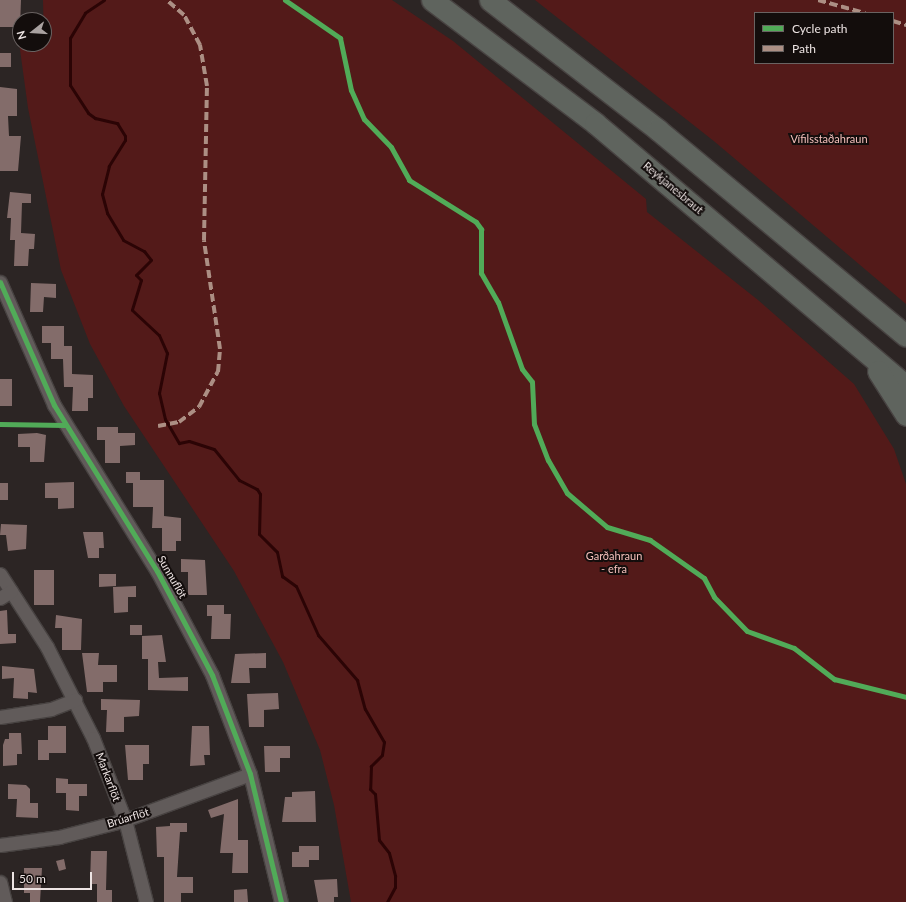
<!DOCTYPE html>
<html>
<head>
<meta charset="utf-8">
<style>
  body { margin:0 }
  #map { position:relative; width:906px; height:902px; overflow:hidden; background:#2c2524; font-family:Lato,sans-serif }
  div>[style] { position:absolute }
  .green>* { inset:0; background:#531a19 }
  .stream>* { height:3px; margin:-1.5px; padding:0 1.5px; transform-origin:1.5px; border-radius:1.5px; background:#2b0405 }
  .building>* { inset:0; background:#836c6a }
  .roads { filter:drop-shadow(1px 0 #474241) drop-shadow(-1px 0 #474241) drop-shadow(0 1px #474241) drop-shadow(0 -1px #474241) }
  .minor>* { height:13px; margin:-6.5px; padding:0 6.5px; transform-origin:6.5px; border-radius:6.5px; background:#615b5a }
  .trunk>* { height:21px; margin:-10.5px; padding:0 10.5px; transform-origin:10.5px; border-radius:10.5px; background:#5f645e }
  .quiet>* { height:4px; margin-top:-2px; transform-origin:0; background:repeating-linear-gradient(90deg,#ac8f84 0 8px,transparent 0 12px) }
  .cycleway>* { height:5px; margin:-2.5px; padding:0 2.5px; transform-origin:2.5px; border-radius:2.5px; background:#51ab58 }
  span { translate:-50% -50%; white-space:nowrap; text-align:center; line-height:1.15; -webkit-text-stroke:4px #130d0c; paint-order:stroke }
  .park-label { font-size:11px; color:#f5c1bc }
  .street-label { font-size:11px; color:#ede4e3 }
  .legend { position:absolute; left:754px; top:12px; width:140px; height:52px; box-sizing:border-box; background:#130d0c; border:1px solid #6a6362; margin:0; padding:5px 7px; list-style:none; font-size:12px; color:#ede4e3 }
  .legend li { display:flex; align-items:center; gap:8px; height:20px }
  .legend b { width:20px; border:1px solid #6a6362 }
  .north { position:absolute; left:12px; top:12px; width:40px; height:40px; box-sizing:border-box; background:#130d0c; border:1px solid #6a6362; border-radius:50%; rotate:253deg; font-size:11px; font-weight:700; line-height:16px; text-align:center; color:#ede4e3 }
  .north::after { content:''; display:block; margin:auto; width:14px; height:18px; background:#a9a1a0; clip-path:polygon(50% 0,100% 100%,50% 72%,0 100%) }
  .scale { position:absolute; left:12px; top:872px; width:80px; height:18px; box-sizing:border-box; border:2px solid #ede4e3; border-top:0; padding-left:5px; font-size:12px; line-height:14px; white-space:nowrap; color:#ede4e3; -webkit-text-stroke:3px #130d0c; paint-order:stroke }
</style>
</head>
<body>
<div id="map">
  <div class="green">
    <div style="clip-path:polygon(43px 0,392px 0,453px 41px,646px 199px,647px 212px,758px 300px,854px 384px,894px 449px,906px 484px,906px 902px,351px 902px,334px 805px,320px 750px,283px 662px,234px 571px,124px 406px,90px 344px,61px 270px,28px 108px,18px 35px,20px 44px,44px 44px)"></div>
    <div style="clip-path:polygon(evenodd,535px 0,906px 0,906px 304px,715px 142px,535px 0,755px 13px,893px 13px,893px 63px,755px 63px,755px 13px)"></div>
  </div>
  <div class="stream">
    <div style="left:104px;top:0;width:23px;rotate:146deg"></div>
    <div style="left:85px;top:13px;width:29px;rotate:121deg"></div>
    <div style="left:70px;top:38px;width:47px;rotate:90deg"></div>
    <div style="left:70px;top:85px;width:33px;rotate:57deg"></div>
    <div style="left:88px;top:113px;width:9px;rotate:36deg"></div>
    <div style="left:95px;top:118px;width:23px;rotate:13deg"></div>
    <div style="left:117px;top:123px;width:15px;rotate:58deg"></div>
    <div style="left:125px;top:136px;width:4px;rotate:90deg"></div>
    <div style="left:125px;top:140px;width:31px;rotate:122deg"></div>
    <div style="left:109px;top:166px;width:29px;rotate:104deg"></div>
    <div style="left:102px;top:194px;width:20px;rotate:75deg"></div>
    <div style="left:107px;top:213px;width:31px;rotate:59deg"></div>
    <div style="left:123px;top:240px;width:24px;rotate:28deg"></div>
    <div style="left:144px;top:251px;width:11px;rotate:52deg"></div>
    <div style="left:151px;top:260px;width:21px;rotate:135deg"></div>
    <div style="left:136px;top:275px;width:7px;rotate:45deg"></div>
    <div style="left:141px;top:280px;width:31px;rotate:107deg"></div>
    <div style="left:132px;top:310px;width:37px;rotate:43deg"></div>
    <div style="left:159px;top:335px;width:20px;rotate:66deg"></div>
    <div style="left:167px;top:353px;width:41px;rotate:101.3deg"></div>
    <div style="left:159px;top:393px;width:27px;rotate:77deg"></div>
    <div style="left:165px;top:419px;width:28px;rotate:60deg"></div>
    <div style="left:179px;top:443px;width:10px;rotate:-11deg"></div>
    <div style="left:189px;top:441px;width:26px;rotate:18deg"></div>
    <div style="left:214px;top:449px;width:40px;rotate:51deg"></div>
    <div style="left:239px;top:480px;width:20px;rotate:27deg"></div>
    <div style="left:257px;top:489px;width:6px;rotate:59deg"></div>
    <div style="left:260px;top:494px;width:40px;rotate:91.4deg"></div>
    <div style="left:259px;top:534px;width:25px;rotate:45deg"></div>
    <div style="left:277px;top:552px;width:25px;rotate:78deg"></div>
    <div style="left:282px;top:576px;width:17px;rotate:36deg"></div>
    <div style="left:296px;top:586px;width:54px;rotate:65.8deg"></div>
    <div style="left:318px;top:635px;width:60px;rotate:49.1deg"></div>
    <div style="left:357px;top:680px;width:30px;rotate:75deg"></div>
    <div style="left:365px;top:709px;width:38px;rotate:60deg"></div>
    <div style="left:384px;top:742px;width:13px;rotate:99deg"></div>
    <div style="left:382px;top:755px;width:16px;rotate:135deg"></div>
    <div style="left:371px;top:766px;width:23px;rotate:92deg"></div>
    <div style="left:370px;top:789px;width:7px;rotate:45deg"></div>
    <div style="left:375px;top:794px;width:46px;rotate:85deg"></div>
    <div style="left:379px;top:840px;width:16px;rotate:52deg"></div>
    <div style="left:389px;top:853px;width:24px;rotate:75deg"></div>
    <div style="left:395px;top:876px;width:11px;rotate:90deg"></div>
    <div style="left:395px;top:887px;width:17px;rotate:118deg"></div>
  </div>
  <div class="building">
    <div style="clip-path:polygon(0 0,21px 0,20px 27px,0 27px)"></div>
    <div style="clip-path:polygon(0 53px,11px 53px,11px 67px,0 67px)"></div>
    <div style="clip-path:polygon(0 87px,17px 89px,17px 116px,8px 116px,9px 136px,21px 136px,18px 171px,0 171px)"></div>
    <div style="clip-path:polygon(10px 192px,31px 194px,31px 203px,22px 203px,21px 233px,35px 234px,34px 249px,29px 249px,28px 266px,14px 266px,15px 240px,10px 240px,11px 218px,7px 218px)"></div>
    <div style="clip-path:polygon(31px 283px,56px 284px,56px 298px,44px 297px,43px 312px,30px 312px)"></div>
    <div style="clip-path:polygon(42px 326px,64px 326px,64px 346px,72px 346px,72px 374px,93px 375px,93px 398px,88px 398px,88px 411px,72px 411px,73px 387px,64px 387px,63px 359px,51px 359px,51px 343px,42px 343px)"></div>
    <div style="clip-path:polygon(0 379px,12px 379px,12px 406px,0 406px)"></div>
    <div style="clip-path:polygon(97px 427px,118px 427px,118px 433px,135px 433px,135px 445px,120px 446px,120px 463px,105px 463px,105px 440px,97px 440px)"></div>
    <div style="clip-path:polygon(37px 433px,46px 435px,44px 462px,30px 462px,30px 447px,18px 447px,18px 434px)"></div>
    <div style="clip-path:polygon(126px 472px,140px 472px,140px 480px,164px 480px,164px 516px,181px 518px,181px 541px,176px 541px,176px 551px,162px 551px,162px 528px,152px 528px,153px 507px,133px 507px,133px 483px,126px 483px)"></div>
    <div style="clip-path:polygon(74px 482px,74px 508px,58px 509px,58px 498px,45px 498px,45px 483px)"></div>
    <div style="clip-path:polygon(0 483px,8px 483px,8px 500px,0 500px)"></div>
    <div style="clip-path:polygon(1px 524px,27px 525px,26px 549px,8px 551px,6px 535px,0 535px)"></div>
    <div style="clip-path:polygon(83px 532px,103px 532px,104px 548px,99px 548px,99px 558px,88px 558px)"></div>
    <div style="clip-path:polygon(181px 559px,205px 560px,207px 595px,188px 595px,188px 572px,181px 572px)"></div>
    <div style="clip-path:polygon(34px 570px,54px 570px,54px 605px,34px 605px)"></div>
    <div style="clip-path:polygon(99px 574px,116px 574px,116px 586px,99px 587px)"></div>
    <div style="clip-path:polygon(136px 586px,136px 597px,128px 597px,128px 612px,114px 613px,113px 587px)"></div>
    <div style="clip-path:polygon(207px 605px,224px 605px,224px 614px,231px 614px,230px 639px,211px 639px,212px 616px,207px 616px)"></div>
    <div style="clip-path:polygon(7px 610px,8px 634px,16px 634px,16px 643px,0 644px,0 611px)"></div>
    <div style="clip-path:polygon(56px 615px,82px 619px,81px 650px,62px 650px,62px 628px,55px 628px)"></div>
    <div style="clip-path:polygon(130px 625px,142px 625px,142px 635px,130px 635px)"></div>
    <div style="clip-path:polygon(162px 635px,166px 662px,158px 662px,159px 678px,188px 677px,188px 691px,148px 690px,148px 659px,142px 659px,142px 636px)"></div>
    <div style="clip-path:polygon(82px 653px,99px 653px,98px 665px,117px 665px,117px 682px,103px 682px,103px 692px,87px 692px)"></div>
    <div style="clip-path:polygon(266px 653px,266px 668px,249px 668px,250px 683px,231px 683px,235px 654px)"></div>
    <div style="clip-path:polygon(2px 666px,34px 669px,37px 693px,28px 692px,28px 699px,13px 698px,14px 678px,2px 679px)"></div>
    <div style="clip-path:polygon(278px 693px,279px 709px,264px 710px,264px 727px,249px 727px,247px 694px)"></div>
    <div style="clip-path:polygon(101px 699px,140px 700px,139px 716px,124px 717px,124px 732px,106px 732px,107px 710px,101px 710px)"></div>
    <div style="clip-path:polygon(48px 726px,66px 726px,66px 753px,49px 753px,49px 760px,38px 760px,38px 740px,48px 740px)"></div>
    <div style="clip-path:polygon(192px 726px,209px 726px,210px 755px,204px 755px,205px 765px,190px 766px)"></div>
    <div style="clip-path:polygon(9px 733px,21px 733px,22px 754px,17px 754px,17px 765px,3px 766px,3px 745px,5px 739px,9px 739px)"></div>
    <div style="clip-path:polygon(125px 745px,149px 745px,149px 764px,143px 764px,143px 780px,128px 780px)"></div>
    <div style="clip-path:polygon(264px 746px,290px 746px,290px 758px,280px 758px,280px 772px,265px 772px)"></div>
    <div style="clip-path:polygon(56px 778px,68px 779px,68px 784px,87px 784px,87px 796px,79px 796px,79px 811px,66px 810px,66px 793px,56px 793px)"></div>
    <div style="clip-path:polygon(8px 784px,26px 785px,30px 789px,30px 803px,38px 803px,38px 818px,16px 817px,17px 799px,8px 799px)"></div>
    <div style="clip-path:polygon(315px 791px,316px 822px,282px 822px,285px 797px,292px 797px,292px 792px)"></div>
    <div style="clip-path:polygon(238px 799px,238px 840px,248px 840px,248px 873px,232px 873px,233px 853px,220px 853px,224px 814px,211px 818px,208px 810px)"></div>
    <div style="clip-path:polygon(170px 823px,187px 823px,187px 832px,180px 832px,177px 877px,193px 877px,193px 893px,181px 893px,181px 902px,164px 902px,164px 857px,157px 857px,156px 827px,170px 826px)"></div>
    <div style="clip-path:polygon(299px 846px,319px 846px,319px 860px,309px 860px,309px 867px,292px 867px,292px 852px,299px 852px)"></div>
    <div style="clip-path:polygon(91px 851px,107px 851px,106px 890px,112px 890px,112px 902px,97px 902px,97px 884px,90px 884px)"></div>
    <div style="clip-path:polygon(64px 859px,66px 869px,59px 871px,56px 861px)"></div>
    <div style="clip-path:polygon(24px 868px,42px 868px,40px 902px,30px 902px,30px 893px,24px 893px)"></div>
    <div style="clip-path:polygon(337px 879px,338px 897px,334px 897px,334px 902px,318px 902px,314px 880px)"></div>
    <div style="clip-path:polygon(247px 889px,248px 902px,234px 902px,234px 890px)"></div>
  </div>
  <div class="roads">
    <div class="minor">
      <div style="left:0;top:282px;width:134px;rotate:66.3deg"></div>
      <div style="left:54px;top:405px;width:195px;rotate:58.2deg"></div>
      <div style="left:157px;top:571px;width:118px;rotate:62.1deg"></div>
      <div style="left:212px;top:675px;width:106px;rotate:69deg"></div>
      <div style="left:250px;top:774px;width:132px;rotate:76.4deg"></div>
      <div style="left:0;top:574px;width:87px;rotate:57.2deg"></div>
      <div style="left:47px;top:647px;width:102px;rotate:63.2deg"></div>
      <div style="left:93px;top:738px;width:88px;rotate:68.7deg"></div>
      <div style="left:125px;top:820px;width:85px;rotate:75.6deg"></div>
      <div style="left:0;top:598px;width:13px;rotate:-32deg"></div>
      <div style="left:0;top:717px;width:52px;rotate:-8.9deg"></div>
      <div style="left:51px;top:709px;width:26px;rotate:-21deg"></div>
      <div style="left:0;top:845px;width:60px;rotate:-7.7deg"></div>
      <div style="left:59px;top:837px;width:68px;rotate:-14.4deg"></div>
      <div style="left:125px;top:820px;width:133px;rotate:-20.2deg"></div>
      <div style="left:0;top:882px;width:21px;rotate:76deg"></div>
    </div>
    <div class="trunk">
      <div style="left:432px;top:0;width:204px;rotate:37deg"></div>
      <div style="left:595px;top:123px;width:407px;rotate:40.2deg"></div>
      <div style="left:490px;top:0;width:212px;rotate:37.7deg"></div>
      <div style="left:658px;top:130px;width:322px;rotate:39.7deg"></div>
      <div style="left:878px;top:371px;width:52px;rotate:57.5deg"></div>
    </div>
  </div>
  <div class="quiet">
    <div style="left:818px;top:0;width:49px;rotate:15.5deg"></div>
    <div style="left:893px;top:21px;width:14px;rotate:17deg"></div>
    <div style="left:158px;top:426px;width:21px;rotate:-11deg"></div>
    <div style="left:179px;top:422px;width:25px;rotate:-37deg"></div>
    <div style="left:199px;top:407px;width:40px;rotate:-62deg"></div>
    <div style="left:218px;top:372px;width:23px;rotate:-85deg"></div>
    <div style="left:220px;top:349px;width:110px;rotate:-98.4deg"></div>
    <div style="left:204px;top:240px;width:154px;rotate:-88.9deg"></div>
    <div style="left:207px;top:86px;width:42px;rotate:-99.7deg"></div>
    <div style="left:200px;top:45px;width:34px;rotate:-118deg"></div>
    <div style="left:184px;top:15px;width:23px;rotate:-139deg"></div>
  </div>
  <div class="cycleway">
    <div style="left:285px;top:0;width:67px;rotate:34.6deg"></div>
    <div style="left:340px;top:38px;width:53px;rotate:78.1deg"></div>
    <div style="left:351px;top:90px;width:32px;rotate:66deg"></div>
    <div style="left:364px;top:119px;width:39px;rotate:46deg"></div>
    <div style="left:391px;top:147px;width:38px;rotate:61deg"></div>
    <div style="left:409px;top:180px;width:79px;rotate:32.1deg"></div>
    <div style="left:476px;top:222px;width:9px;rotate:54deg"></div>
    <div style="left:481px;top:229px;width:44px;rotate:90deg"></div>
    <div style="left:481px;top:273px;width:34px;rotate:60deg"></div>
    <div style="left:498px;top:302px;width:71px;rotate:70.3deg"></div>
    <div style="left:522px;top:369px;width:16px;rotate:52deg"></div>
    <div style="left:532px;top:382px;width:42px;rotate:87.3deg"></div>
    <div style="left:534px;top:424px;width:39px;rotate:69deg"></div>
    <div style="left:548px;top:460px;width:38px;rotate:60deg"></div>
    <div style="left:567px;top:493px;width:52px;rotate:40.4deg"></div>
    <div style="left:607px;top:527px;width:45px;rotate:16.8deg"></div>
    <div style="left:650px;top:540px;width:66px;rotate:35.1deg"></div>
    <div style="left:704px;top:578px;width:21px;rotate:62deg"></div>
    <div style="left:714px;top:597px;width:47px;rotate:45.9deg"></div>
    <div style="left:747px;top:631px;width:50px;rotate:19.9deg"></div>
    <div style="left:794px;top:648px;width:51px;rotate:37.8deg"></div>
    <div style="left:834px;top:679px;width:74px;rotate:14deg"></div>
    <div style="left:0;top:282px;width:134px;rotate:66.3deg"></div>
    <div style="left:54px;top:405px;width:195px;rotate:58.2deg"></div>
    <div style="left:157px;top:571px;width:118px;rotate:62.1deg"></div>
    <div style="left:212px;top:675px;width:106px;rotate:69deg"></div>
    <div style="left:250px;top:774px;width:132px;rotate:76.4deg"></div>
    <div style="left:0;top:424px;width:65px;rotate:0.9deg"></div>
  </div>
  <div class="park-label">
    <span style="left:829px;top:139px">Vífilsstaðahraun</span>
    <span style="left:614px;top:563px">Garðahraun<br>- efra</span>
  </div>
  <div class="street-label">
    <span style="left:673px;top:188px;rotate:40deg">Reykjanesbraut</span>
    <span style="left:172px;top:577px;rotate:60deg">Sunnuflöt</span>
    <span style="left:108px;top:777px;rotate:69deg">Markarflöt</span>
    <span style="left:128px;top:818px;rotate:-17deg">Brúarflöt</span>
  </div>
  <ul class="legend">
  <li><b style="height:5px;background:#51ab58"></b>Cycle path</li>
  <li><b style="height:5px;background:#ac8f84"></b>Path</li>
  </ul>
  <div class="north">N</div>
  <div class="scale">50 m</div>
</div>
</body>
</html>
